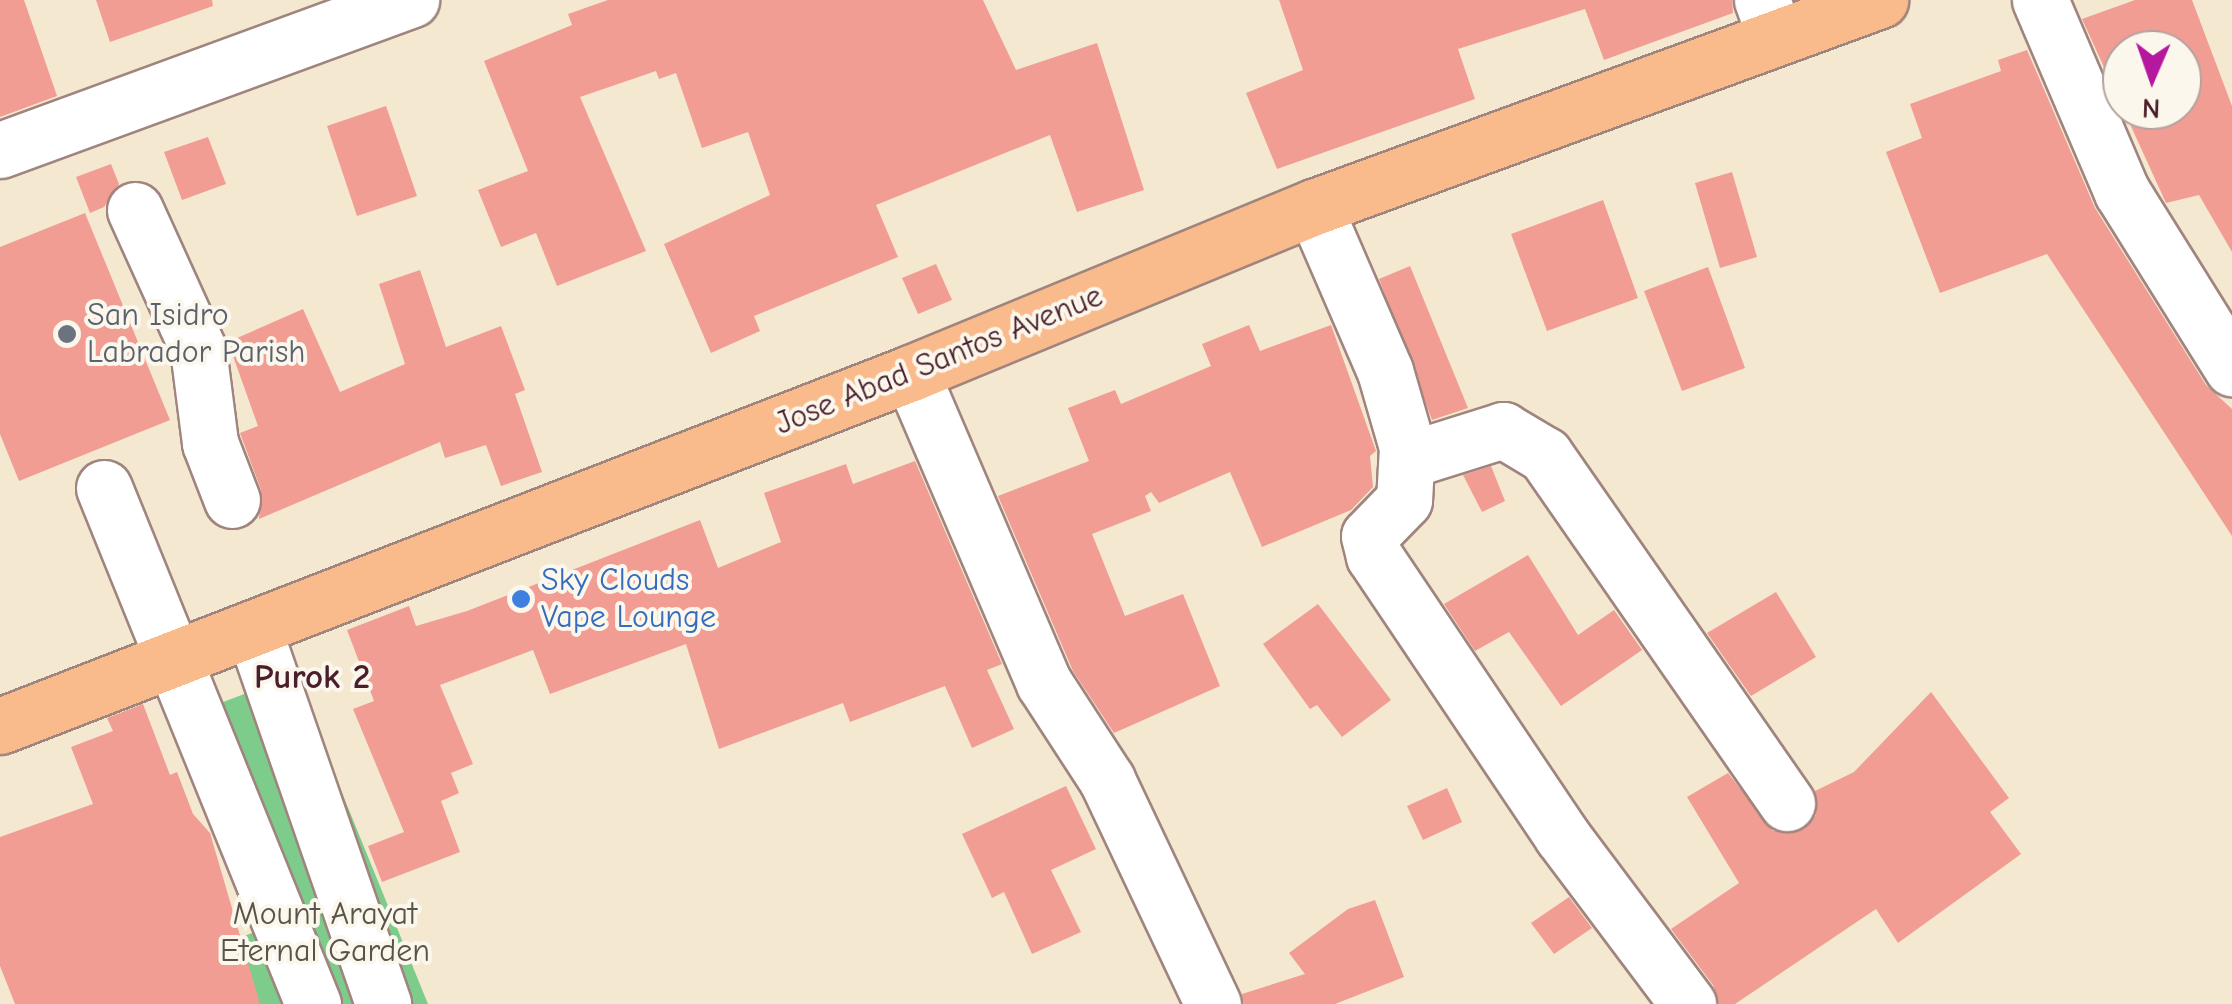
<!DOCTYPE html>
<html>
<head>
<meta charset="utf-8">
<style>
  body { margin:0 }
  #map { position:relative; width:2232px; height:1004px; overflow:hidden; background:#f5e8d1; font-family:"Comic Neue",sans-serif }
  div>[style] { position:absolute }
  .green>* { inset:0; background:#7dcc8b }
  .building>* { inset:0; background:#f19d94 }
  .roads { filter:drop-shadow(2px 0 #a0847e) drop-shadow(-2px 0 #a0847e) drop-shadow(0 2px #a0847e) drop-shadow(0 -2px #a0847e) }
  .minor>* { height:55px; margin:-27.5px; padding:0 27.5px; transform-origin:27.5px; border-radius:27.5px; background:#fff }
  .highway>* { height:55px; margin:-27.5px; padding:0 27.5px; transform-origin:27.5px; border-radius:27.5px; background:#fabb8c }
  .dots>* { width:28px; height:28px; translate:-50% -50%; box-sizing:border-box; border:5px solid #fbf7ec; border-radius:50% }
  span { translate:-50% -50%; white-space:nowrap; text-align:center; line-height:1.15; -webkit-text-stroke:8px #fbf7ec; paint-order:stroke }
  .worship-label { font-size:32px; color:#5b616d }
  .left { translate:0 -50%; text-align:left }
  .street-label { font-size:32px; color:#4a1f2b }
  .shop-label { font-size:32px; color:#366cbe }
  .park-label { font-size:32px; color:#595348 }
  .neighbourhood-label { font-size:35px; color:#4a1f2b; font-weight:700 }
  .north { position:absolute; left:2102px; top:30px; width:100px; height:100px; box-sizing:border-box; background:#fbf7ec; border:2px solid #b4a19f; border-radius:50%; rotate:182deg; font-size:28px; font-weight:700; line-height:40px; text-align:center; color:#4a1f2b }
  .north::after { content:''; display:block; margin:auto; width:35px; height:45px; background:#b5179e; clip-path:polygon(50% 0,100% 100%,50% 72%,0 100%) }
</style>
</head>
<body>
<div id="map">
  <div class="green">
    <div style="clip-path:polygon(294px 675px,428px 1004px,68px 1004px,257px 931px,176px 720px)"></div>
  </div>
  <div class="building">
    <div style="clip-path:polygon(0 0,24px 0,57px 96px,0 117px)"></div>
    <div style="clip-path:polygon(96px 0,212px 0,213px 6px,110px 42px)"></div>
    <div style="clip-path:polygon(608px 0,983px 0,1016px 70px,1097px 43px,1144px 190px,1077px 212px,1050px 135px,876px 205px,898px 257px,754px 316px,760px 331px,711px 353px,664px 244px,770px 195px,748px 132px,702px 148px,676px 73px,659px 79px,656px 71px,580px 97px,646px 251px,557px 286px,536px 233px,501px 247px,478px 190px,528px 171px,484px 61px,572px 25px,568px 14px)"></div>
    <div style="clip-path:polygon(1279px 0,1732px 0,1733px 13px,1604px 60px,1585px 9px,1458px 49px,1475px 99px,1277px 169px,1246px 93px,1303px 70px)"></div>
    <div style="clip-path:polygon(evenodd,2135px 0,2192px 0,2232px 106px,2232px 252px,2199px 195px,2166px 203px,2082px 19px,2135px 0,2122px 50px,2182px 50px,2182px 110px,2122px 110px,2122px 50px)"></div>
    <div style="clip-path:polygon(2027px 50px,2095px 208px,2206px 385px,2232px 409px,2232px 536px,2047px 254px,1940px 293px,1886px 152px,1922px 138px,1910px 104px,2001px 71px,1998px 60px)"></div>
    <div style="clip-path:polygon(386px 106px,417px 196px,357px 216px,327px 126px)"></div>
    <div style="clip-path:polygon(208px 137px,226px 184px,182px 200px,164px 152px)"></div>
    <div style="clip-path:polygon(111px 164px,119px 184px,104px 207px,90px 213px,76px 177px)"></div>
    <div style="clip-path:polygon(1732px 172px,1757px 257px,1720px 268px,1695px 183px)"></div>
    <div style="clip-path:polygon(1603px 200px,1638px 298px,1547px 331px,1511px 234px)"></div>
    <div style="clip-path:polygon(85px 213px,170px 420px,19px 481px,0 434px,0 247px)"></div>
    <div style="clip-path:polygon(936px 264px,952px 300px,918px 314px,902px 278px)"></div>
    <div style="clip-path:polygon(1410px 266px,1468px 408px,1432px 420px,1379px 279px)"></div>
    <div style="clip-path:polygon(1708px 267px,1745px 368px,1682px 391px,1644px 291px)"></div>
    <div style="clip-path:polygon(420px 270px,446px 347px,501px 326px,525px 390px,515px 394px,542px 472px,501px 486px,486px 445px,445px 458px,440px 442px,259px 519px,261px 490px,240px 433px,258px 426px,228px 342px,303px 309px,340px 392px,405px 364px,379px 284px)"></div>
    <div style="clip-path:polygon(1249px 325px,1260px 351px,1331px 325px,1376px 451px,1370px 456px,1373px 487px,1351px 510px,1262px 547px,1230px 472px,1159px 503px,1151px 492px,1145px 496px,1151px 511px,1092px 534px,1125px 616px,1183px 594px,1220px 686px,1114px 733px,1073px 671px,998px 496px,1089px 461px,1068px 408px,1115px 390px,1121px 404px,1211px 366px,1202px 344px)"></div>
    <div style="clip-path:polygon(915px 461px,1002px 664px,987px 670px,1014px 729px,972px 748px,945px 686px,850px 722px,843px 703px,719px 749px,686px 644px,550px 694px,533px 650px,440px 685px,473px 764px,451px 773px,459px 793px,441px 801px,460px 852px,382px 882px,368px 846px,404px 832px,353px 709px,374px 701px,347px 630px,409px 606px,416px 626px,467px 611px,700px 520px,718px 568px,781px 542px,764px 493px,846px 464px,853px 484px)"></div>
    <div style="clip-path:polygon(1491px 466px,1505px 501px,1482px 512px,1463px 475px)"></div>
    <div style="clip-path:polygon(1528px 555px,1578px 635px,1614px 610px,1642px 650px,1561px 706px,1509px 632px,1475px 651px,1444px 604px)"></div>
    <div style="clip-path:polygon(1776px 592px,1816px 657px,1751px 696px,1707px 633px)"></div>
    <div style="clip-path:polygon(1318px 604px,1391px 700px,1342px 737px,1317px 705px,1310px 709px,1263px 644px)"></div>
    <div style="clip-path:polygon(1931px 692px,2009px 798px,1990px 812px,2021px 854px,1898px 943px,1876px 909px,1735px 1004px,1719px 1004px,1713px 985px,1671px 929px,1739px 883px,1687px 797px,1728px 773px,1773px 831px,1804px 829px,1816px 815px,1815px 791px,1854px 772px)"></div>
    <div style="clip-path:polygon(143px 704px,170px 775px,177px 772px,193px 814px,210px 833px,260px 1004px,15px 1004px,0 966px,0 837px,93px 804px,71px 747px,113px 731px,107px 718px)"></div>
    <div style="clip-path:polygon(1066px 786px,1096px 849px,1051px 870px,1081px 932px,1032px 954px,1004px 892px,992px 898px,962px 834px)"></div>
    <div style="clip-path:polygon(1447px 788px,1462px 822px,1423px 840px,1407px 806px)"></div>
    <div style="clip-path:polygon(1569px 897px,1592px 928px,1554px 954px,1531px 923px)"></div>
    <div style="clip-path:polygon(1375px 900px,1404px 977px,1335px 1004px,1244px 1004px,1242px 994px,1305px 974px,1289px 953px,1348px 909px)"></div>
  </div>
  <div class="roads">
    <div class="minor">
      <div style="left:1762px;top:0;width:40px;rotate:69.8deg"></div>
      <div style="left:2040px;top:0;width:209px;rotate:66.9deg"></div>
      <div style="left:2122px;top:192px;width:208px;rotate:58deg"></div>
      <div style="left:0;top:150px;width:438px;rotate:-20.1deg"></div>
      <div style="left:1314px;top:207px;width:179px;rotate:66.6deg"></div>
      <div style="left:1385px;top:371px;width:79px;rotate:73.9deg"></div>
      <div style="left:1407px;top:447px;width:53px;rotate:93.2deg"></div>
      <div style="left:1404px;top:500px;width:50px;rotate:134.2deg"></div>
      <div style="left:1369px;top:536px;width:21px;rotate:76deg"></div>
      <div style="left:1374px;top:556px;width:337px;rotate:56.1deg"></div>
      <div style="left:1562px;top:836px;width:210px;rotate:53.1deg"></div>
      <div style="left:135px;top:210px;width:153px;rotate:65.6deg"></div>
      <div style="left:198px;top:349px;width:95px;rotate:82.7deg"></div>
      <div style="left:210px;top:443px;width:61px;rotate:68.9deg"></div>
      <div style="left:911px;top:373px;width:337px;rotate:66.8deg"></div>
      <div style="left:1044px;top:683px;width:116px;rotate:57deg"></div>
      <div style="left:1107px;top:780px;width:248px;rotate:64.7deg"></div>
      <div style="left:1408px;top:460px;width:100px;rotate:-17.5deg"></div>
      <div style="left:1503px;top:430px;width:49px;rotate:30.8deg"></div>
      <div style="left:1545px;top:455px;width:424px;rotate:55.2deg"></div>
      <div style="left:104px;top:488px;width:557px;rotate:67.95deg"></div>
      <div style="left:253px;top:628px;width:398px;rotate:70.9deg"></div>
    </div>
    <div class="highway">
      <div style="left:0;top:726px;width:977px;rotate:-21.18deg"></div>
      <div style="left:911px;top:373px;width:436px;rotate:-22.4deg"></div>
      <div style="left:1314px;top:207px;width:603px;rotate:-20.09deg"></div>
    </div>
  </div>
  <div class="dots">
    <div style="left:67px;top:334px;background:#6b7280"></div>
    <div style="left:521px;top:599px;background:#3f7fe0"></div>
  </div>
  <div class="worship-label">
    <span class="left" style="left:87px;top:334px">San Isidro<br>Labrador Parish</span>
  </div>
  <div class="street-label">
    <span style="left:939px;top:360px;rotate:-22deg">Jose Abad Santos Avenue</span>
  </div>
  <div class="shop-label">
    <span class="left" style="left:541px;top:599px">Sky Clouds<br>Vape Lounge</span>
  </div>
  <div class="park-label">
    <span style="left:325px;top:933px">Mount Arayat<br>Eternal Garden</span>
  </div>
  <div class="neighbourhood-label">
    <span style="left:312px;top:677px">Purok 2</span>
  </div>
  <div class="north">N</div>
</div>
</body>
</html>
